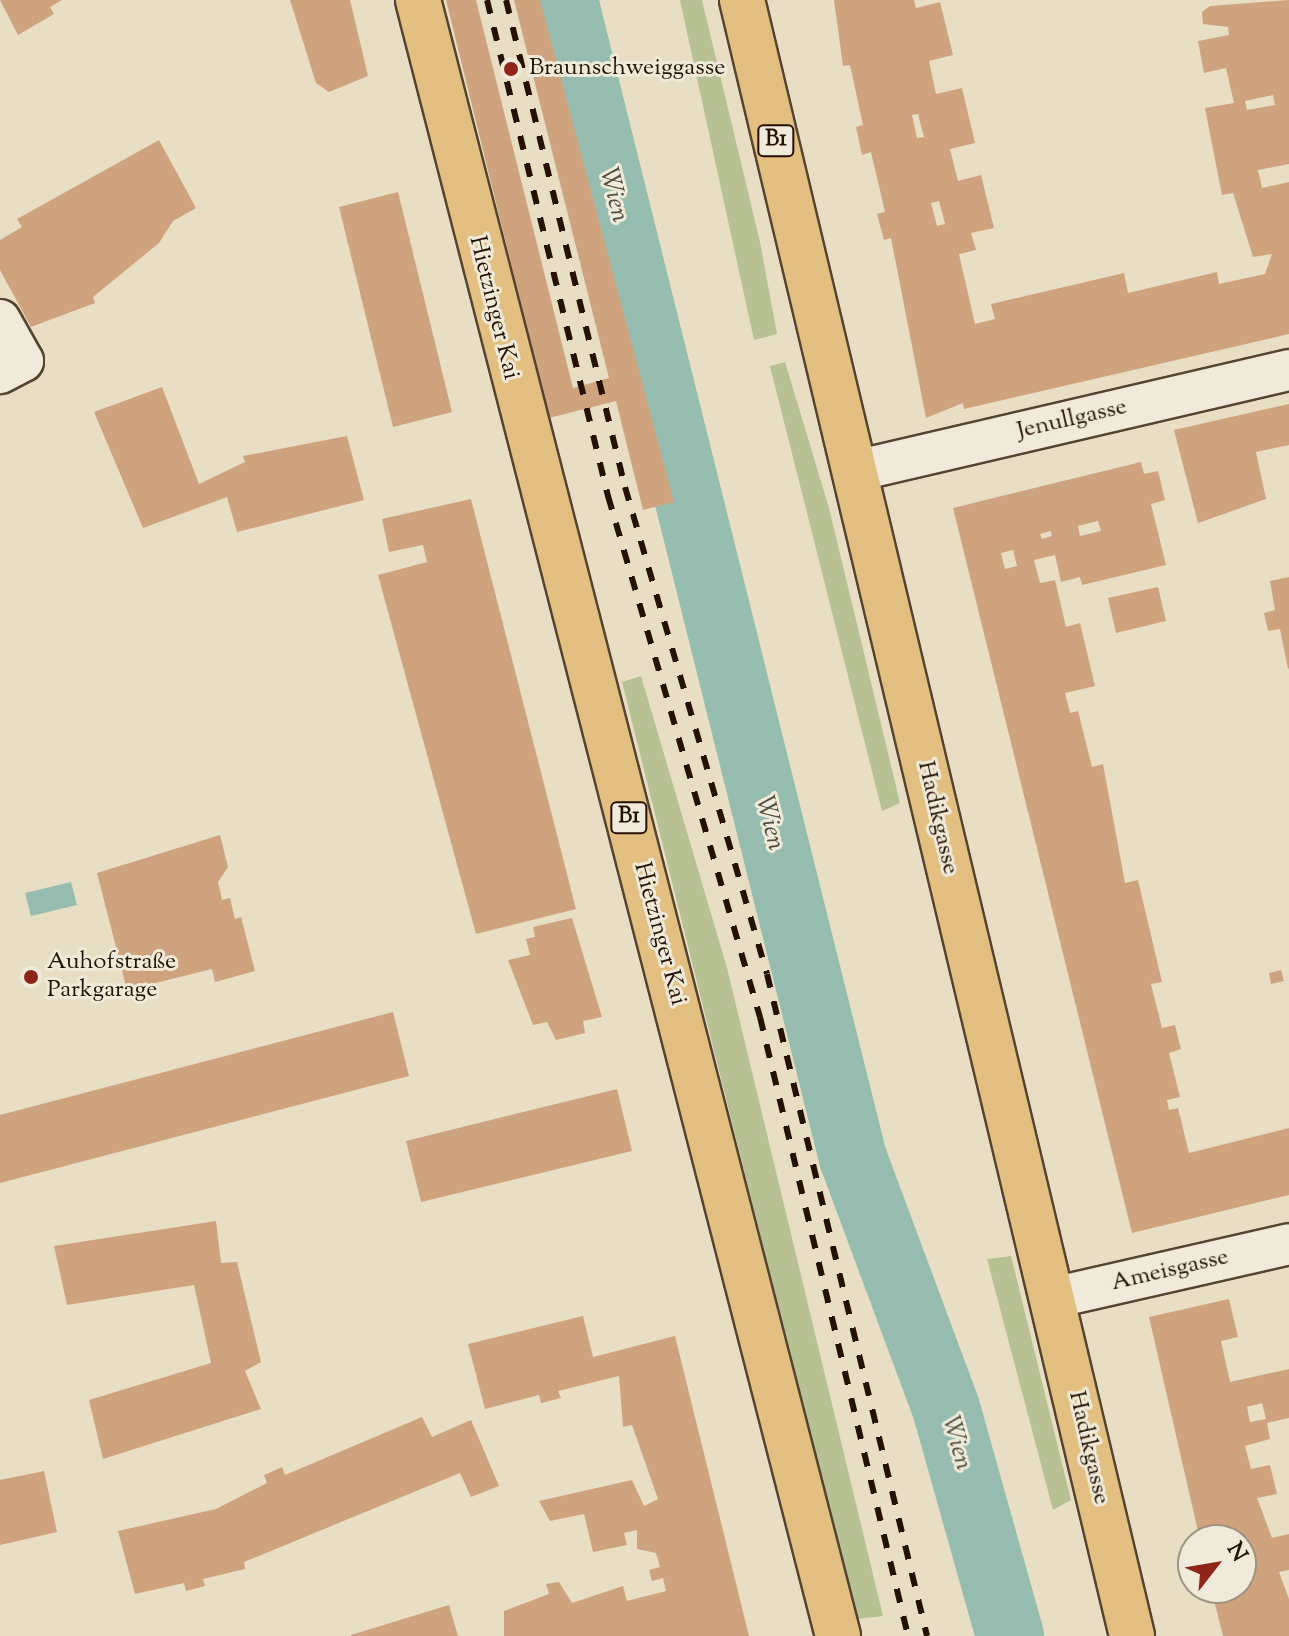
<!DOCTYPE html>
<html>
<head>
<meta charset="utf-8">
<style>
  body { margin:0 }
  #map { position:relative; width:1289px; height:1636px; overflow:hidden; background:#e7dec4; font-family:"Sorts Mill Goudy",serif }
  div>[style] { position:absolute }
  .green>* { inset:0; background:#b7c193 }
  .water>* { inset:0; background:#97bcb0 }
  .river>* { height:68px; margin:-34px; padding:0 34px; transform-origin:34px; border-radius:34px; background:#97bcb0 }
  .building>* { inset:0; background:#d0a37f }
  .roads { filter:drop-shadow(2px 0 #564431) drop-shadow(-2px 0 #564431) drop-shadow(0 2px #564431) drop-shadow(0 -2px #564431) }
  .minor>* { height:40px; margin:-20px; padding:0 20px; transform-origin:20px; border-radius:20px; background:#efead9 }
  .primary>* { height:44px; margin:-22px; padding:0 22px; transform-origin:22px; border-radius:22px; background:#e4bf82 }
  .rail>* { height:6px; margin-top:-3px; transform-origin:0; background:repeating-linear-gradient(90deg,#261100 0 14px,transparent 0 28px) }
  .dots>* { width:22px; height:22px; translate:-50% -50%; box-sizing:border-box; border:4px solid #efead9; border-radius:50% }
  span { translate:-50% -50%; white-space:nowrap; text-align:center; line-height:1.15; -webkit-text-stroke:6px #efead9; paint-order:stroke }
  .shield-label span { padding:2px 6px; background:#efead9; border:2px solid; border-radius:6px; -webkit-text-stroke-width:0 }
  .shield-label { font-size:22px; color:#261100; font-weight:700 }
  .poi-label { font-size:24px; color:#261100 }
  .left { translate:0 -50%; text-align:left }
  .street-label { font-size:24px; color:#261100 }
  .water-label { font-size:26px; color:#4e4d3e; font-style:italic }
  .north { position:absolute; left:1177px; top:1524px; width:80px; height:80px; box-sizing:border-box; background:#efead9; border:2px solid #9f9382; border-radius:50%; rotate:59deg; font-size:22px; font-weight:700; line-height:32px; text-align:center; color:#261100 }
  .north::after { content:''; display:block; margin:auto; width:28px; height:36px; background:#8f2418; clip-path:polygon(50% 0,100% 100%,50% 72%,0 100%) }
</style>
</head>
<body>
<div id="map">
  <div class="green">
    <div style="clip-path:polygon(680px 0,702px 0,760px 242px,777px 334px,754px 340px)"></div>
    <div style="clip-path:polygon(785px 362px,829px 508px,900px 803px,882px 811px,770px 366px)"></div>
    <div style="clip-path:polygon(641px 676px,727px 968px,883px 1616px,856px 1619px,622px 682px)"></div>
    <div style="clip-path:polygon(1011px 1256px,1071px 1500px,1053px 1510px,987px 1259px)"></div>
  </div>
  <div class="water">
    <div style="clip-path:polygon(71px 882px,77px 905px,31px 916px,25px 893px)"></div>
  </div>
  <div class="river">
    <div style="left:564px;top:0;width:1194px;rotate:75.99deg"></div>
    <div style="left:853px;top:1158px;width:267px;rotate:69.6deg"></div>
    <div style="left:946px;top:1408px;width:237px;rotate:74.3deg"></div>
  </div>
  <div class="building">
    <div style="clip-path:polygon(0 0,62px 0,50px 7px,54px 14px,18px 35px)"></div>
    <div style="clip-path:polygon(290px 0,350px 0,368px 76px,329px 92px,316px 83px)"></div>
    <div style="clip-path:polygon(446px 0,476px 0,573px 388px,609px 378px,514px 0,540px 0,674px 502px,643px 510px,616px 401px,549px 418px)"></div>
    <div style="clip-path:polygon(evenodd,834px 0,914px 0,916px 8px,940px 2px,953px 55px,929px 61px,936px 94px,962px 88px,975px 143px,950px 149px,958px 181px,981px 175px,994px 228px,971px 233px,976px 250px,959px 254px,975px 324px,995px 319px,991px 304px,1124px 273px,1128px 293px,1217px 272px,1219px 284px,1265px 274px,1272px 254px,1253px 257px,1233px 193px,1222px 195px,1205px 108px,1234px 103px,1226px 68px,1204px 73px,1198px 41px,1229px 35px,1228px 27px,1203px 24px,1202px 12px,1210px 6px,1289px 0,1289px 164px,1258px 170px,1262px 188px,1289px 182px,1289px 334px,964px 409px,963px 403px,926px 418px,891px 238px,884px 240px,877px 214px,885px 212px,871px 152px,862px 155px,856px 127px,863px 125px,850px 65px,843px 66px,834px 0,1273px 95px,1275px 105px,1247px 110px,1245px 101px,1273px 95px,834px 0,918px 114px,924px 137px,917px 138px,912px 115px,918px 114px,834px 0,939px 201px,945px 224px,937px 226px,931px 203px,939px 201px)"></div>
    <div style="clip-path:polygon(159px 140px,196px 208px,173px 221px,159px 243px,93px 297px,95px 303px,31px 327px,0 270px,0 240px,22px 227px,17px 219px)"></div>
    <div style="clip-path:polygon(398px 192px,452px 412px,393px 427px,339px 207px)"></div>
    <div style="clip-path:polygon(162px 387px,199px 484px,245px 462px,243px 456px,347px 436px,364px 500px,237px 532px,227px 497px,143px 528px,94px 412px)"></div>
    <div style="clip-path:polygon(1289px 404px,1289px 445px,1256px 452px,1266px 499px,1198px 523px,1174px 430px)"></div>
    <div style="clip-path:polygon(evenodd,1141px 462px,1144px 474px,1158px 471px,1165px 500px,1151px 504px,1166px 565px,1082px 585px,1080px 577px,1061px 582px,1055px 555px,1034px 560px,1040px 583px,1055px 580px,1066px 627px,1080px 623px,1095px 686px,1065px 693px,1070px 713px,1078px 711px,1092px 767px,1103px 764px,1125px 883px,1138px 880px,1162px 982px,1151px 984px,1162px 1028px,1175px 1025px,1181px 1049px,1169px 1053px,1180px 1097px,1167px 1100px,1169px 1110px,1178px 1108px,1189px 1153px,1289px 1128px,1289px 1195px,1132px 1233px,953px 508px,1141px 462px,1098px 521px,1101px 531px,1080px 536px,1078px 526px,1098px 521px,1141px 462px,1051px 531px,1052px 536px,1042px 539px,1040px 534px,1051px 531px,1141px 462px,1013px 550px,1017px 566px,1005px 569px,1001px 553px,1013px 550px)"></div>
    <div style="clip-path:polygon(471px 499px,576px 909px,476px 934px,378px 575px,427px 562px,423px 545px,389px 552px,382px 519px)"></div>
    <div style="clip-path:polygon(1289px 577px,1289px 668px,1288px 669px,1280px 629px,1268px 631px,1264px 613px,1275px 610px,1270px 581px)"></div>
    <div style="clip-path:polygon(1158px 587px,1166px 621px,1116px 633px,1108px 598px)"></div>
    <div style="clip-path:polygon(220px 835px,228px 867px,218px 882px,222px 900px,230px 898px,235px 919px,241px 917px,255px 971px,215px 982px,212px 969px,127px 990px,97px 873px)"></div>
    <div style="clip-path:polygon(572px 918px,602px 1017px,583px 1021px,585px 1033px,556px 1040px,547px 1022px,533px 1025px,508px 960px,530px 955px,526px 939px,535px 937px,533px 927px)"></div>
    <div style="clip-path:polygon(1281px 970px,1284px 981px,1271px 984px,1269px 973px)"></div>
    <div style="clip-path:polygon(393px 1012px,409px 1076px,0 1183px,0 1115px)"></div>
    <div style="clip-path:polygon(617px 1089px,632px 1151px,421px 1202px,406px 1141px)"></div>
    <div style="clip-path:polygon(216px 1221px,221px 1263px,237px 1262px,261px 1362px,245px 1371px,261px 1409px,103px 1459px,89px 1400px,211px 1363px,194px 1285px,67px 1305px,54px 1246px)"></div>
    <div style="clip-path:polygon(evenodd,1229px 1299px,1238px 1337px,1221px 1341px,1230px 1382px,1289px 1369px,1289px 1418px,1267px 1423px,1270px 1439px,1245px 1446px,1251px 1469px,1270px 1465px,1277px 1494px,1257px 1498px,1272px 1538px,1289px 1534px,1289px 1570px,1279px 1572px,1289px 1599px,1289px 1636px,1223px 1636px,1211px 1588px,1241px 1588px,1241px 1540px,1200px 1540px,1149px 1317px,1229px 1299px,1262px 1403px,1266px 1419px,1250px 1422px,1247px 1407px,1262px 1403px)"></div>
    <div style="clip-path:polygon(583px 1316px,593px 1357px,675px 1336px,749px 1636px,504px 1636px,504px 1611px,549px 1594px,546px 1584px,559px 1582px,572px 1603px,623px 1586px,627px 1601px,666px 1591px,663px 1578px,652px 1581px,649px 1570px,660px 1567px,656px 1553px,637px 1549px,637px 1530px,624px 1533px,627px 1545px,593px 1552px,584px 1514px,550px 1521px,539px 1501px,632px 1480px,644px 1506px,658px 1499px,632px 1425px,623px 1427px,619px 1376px,558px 1391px,561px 1398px,541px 1403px,539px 1395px,485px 1409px,468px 1344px)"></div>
    <div style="clip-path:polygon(422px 1417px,432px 1437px,471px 1420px,499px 1486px,471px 1497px,460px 1473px,244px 1562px,245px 1569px,203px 1579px,205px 1586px,186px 1591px,184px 1583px,135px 1594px,118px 1531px,216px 1509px,267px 1483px,264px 1475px,282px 1467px,285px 1475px)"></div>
    <div style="clip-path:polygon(44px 1471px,57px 1532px,0 1545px,0 1480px)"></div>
    <div style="clip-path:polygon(449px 1605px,458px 1636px,351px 1636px,351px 1635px)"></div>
  </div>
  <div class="roads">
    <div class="minor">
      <div style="left:0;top:320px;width:47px;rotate:60.7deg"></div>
      <div style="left:23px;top:361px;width:26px;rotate:152deg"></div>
      <div style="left:855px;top:471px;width:446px;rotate:-13.1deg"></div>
      <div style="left:1052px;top:1298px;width:243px;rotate:-12.8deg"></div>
    </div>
    <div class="primary">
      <div style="left:418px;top:0;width:1689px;rotate:75.6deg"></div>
      <div style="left:742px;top:0;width:1682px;rotate:76.59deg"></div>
    </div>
  </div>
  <div class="rail">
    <div style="left:487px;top:0;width:511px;rotate:76.29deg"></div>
    <div style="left:608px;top:496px;width:543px;rotate:73.74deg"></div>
    <div style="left:760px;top:1017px;width:636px;rotate:76.55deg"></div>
    <div style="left:506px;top:0;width:501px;rotate:76.27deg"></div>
    <div style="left:625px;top:487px;width:507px;rotate:73.74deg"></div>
    <div style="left:767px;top:974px;width:681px;rotate:76.41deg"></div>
  </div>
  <div class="dots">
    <div style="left:511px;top:69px;background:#8f2418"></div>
    <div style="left:31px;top:977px;background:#8f2418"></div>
  </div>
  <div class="shield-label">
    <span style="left:776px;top:141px">B1</span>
    <span style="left:629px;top:818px">B1</span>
  </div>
  <div class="poi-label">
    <span class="left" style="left:529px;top:69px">Braunschweiggasse</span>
    <span class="left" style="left:47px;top:977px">Auhofstraße<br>Parkgarage</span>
  </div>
  <div class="street-label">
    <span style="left:493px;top:308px;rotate:76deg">Hietzinger Kai</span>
    <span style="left:1072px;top:420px;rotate:-13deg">Jenullgasse</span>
    <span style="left:937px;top:818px;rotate:77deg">Hadikgasse</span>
    <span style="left:659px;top:934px;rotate:75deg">Hietzinger Kai</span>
    <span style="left:1170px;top:1271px;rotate:-13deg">Ameisgasse</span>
    <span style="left:1088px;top:1448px;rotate:77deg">Hadikgasse</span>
  </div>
  <div class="water-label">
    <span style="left:613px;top:195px;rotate:76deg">Wien</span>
    <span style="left:769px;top:823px;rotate:76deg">Wien</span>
    <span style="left:956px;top:1443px;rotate:74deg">Wien</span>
  </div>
  <div class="north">N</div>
</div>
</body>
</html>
